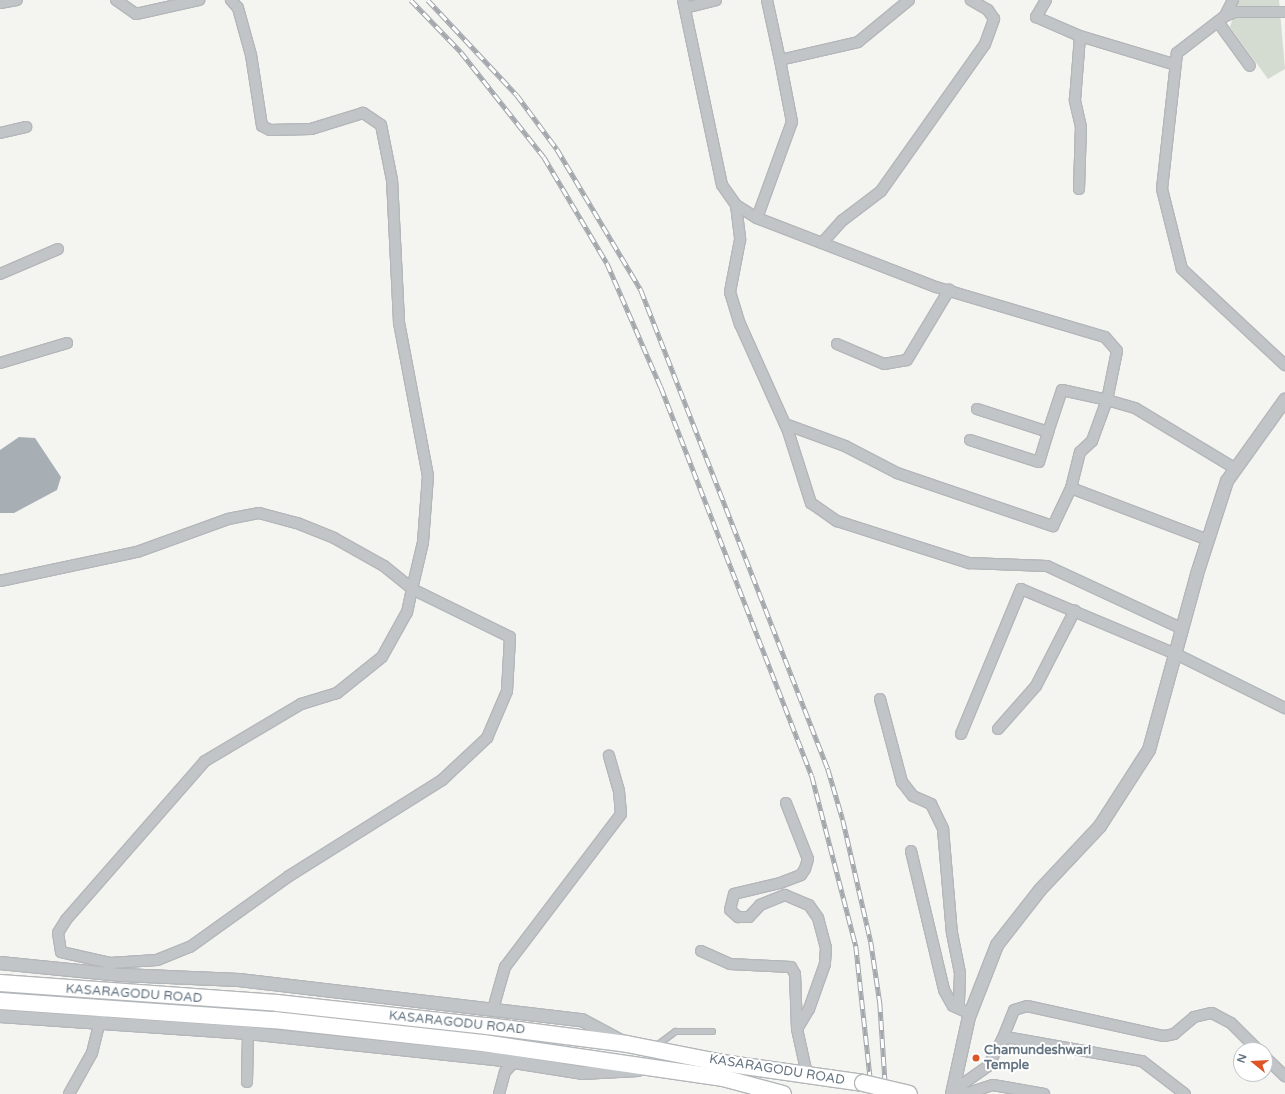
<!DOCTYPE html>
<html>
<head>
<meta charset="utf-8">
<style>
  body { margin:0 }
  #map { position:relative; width:1285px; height:1094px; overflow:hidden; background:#f4f4f0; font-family:"Varela Round",sans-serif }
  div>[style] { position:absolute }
  .green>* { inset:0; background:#d4dbd1 }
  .building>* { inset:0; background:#a7afb4 }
  .roads { filter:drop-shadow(1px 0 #b4b7ba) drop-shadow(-1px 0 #b4b7ba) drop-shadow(0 1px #b4b7ba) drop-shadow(0 -1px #b4b7ba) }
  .service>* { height:5px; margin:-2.5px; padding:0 2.5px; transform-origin:2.5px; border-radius:2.5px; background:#c1c5c8 }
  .minor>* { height:10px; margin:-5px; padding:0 5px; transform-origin:5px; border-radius:5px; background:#c1c5c8 }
  .tertiary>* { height:12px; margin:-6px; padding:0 6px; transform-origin:6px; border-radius:6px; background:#c1c5c8 }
  .trunk>* { height:16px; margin:-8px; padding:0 8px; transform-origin:8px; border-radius:8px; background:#fff }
  .rail>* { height:4.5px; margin-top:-2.25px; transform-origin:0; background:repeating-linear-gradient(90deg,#fff 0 9px,#a2a7ac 0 18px); box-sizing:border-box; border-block:1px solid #a2a7ac }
  .bridges { filter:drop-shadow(1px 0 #b4b7ba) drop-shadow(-1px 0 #b4b7ba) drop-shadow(0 1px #b4b7ba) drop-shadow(0 -1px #b4b7ba) }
  .trunk-bridge>* { height:16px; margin:-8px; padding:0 8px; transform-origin:8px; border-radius:8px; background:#fff }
  .dots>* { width:11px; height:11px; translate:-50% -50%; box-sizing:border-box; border:2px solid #fff; border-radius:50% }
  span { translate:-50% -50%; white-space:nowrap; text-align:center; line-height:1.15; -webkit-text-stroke:4px #fff; paint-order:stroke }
  .street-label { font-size:13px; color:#637380 }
  .poi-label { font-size:13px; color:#637380; font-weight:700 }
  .left { translate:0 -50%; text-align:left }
  .north { position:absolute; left:1233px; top:1042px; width:40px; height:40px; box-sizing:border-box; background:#fff; border:1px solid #c1c7cc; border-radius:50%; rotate:288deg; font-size:11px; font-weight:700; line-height:16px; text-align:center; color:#637380 }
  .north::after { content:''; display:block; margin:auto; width:14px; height:18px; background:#de5526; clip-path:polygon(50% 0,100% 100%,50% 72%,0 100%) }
</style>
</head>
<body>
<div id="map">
  <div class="green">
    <div style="clip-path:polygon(1239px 0,1279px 0,1285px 69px,1268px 79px,1230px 27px)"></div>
  </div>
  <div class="building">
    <div style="clip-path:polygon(19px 437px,35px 438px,61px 477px,57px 490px,14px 513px,0 513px,0 450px)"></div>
  </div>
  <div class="roads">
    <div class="service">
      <div style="left:655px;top:1046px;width:25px;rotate:-37deg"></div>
      <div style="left:675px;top:1031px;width:37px"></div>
    </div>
    <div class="minor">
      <div style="left:116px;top:0;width:24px;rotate:35deg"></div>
      <div style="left:136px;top:14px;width:65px;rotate:-12.5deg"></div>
      <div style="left:683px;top:0;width:189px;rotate:78.1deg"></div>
      <div style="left:722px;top:185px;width:24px;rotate:55deg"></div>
      <div style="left:736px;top:205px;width:25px;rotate:32deg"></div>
      <div style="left:757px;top:218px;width:192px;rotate:21.1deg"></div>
      <div style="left:936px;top:287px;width:176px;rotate:16.5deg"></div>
      <div style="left:1105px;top:337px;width:18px;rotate:49deg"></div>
      <div style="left:1117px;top:351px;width:50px;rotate:101.5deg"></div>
      <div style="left:1107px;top:400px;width:29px;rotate:16deg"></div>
      <div style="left:1135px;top:408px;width:118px;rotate:31.1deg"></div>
      <div style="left:767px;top:0;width:61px;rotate:77.8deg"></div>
      <div style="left:1046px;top:0;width:20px;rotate:120deg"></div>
      <div style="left:1036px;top:17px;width:48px;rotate:23.4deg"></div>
      <div style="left:1080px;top:36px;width:100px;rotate:16.8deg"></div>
      <div style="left:1233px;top:0;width:18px;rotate:117deg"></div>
      <div style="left:1225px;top:16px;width:61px;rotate:142.4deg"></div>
      <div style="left:1177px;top:53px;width:137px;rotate:96.3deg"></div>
      <div style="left:1162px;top:189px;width:82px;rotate:76deg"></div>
      <div style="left:1182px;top:269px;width:141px;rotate:43deg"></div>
      <div style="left:0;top:3px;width:17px;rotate:-10deg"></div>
      <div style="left:685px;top:8px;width:32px;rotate:-14deg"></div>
      <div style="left:1225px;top:16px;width:11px;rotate:-22deg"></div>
      <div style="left:1235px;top:12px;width:50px"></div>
      <div style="left:1218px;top:22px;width:54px;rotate:54deg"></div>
      <div style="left:0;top:133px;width:27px;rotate:-13deg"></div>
      <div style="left:1079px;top:189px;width:62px;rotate:-88.2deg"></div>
      <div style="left:1081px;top:127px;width:28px;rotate:-103deg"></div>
      <div style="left:1075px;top:100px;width:64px;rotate:-85.5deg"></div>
      <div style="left:736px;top:205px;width:35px;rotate:83deg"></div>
      <div style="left:740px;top:240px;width:53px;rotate:100.9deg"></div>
      <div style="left:730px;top:292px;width:34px;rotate:73deg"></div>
      <div style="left:740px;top:324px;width:117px;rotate:65.8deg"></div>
      <div style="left:788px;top:431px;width:76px;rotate:72.3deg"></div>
      <div style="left:811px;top:503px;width:32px;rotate:35deg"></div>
      <div style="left:837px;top:521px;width:139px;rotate:17.7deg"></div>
      <div style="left:969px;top:563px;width:78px;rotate:2.2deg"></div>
      <div style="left:1047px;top:566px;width:150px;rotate:24.9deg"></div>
      <div style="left:757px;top:218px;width:102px;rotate:-70deg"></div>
      <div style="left:792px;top:122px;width:63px;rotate:-101deg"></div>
      <div style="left:780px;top:60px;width:80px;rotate:-13deg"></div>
      <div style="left:858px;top:42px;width:66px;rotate:-39.5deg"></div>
      <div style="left:822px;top:243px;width:31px;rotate:-48deg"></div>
      <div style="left:843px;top:220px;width:48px;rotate:-37.3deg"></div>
      <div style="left:881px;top:191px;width:180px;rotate:-54.7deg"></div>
      <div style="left:985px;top:44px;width:27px;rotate:-70deg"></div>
      <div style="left:994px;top:19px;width:11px;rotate:-124deg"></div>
      <div style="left:988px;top:10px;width:20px;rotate:-150deg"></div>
      <div style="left:0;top:274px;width:63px;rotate:-23.3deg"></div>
      <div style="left:837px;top:344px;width:51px;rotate:23.1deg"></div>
      <div style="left:884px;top:364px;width:23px;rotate:-10deg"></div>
      <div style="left:907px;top:360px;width:82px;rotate:-59deg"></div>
      <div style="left:0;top:363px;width:70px;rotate:-16.6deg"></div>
      <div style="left:977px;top:409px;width:75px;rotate:17.9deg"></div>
      <div style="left:1048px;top:432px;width:44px;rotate:-71.6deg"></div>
      <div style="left:1062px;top:390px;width:46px;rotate:12.5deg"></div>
      <div style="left:1107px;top:400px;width:44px;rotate:110.1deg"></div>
      <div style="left:1092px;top:441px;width:16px;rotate:137deg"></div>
      <div style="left:1080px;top:452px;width:37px;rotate:104deg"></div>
      <div style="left:785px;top:424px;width:64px;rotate:20.1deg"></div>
      <div style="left:845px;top:446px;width:59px;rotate:27.4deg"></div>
      <div style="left:897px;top:473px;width:165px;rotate:18.8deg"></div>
      <div style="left:1053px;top:526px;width:42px;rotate:-64.7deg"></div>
      <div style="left:1071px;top:488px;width:147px;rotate:20.8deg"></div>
      <div style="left:970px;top:440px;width:72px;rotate:17.7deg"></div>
      <div style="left:1039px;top:462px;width:31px;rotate:-73deg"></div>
      <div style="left:0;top:581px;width:140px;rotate:-12deg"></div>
      <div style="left:137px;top:552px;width:97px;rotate:-19.9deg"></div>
      <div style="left:228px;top:519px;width:32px;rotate:-11deg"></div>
      <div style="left:259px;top:513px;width:39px;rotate:15deg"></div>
      <div style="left:297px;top:523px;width:40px;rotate:22deg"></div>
      <div style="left:334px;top:538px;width:57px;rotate:29.2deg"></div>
      <div style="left:384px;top:566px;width:36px;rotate:39deg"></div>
      <div style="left:412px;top:589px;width:24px;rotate:102deg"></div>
      <div style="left:407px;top:612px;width:51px;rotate:119.1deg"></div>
      <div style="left:382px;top:657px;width:58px;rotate:141.3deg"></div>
      <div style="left:337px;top:693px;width:38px;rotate:163deg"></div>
      <div style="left:301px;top:704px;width:112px;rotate:149.3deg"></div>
      <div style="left:205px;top:761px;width:211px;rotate:131.2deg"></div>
      <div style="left:66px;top:920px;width:15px;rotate:122deg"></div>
      <div style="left:58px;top:933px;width:19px;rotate:81deg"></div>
      <div style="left:61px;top:952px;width:50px;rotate:12.7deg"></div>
      <div style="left:880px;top:699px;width:86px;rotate:75.2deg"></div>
      <div style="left:902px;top:782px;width:18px;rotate:52deg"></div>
      <div style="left:913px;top:796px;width:20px;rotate:24deg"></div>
      <div style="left:931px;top:804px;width:28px;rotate:64deg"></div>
      <div style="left:943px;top:829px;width:104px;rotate:85.1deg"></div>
      <div style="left:952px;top:933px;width:41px;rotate:78.7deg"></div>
      <div style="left:960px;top:973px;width:35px;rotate:92deg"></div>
      <div style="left:998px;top:729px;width:57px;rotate:-48.5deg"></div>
      <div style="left:1036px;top:686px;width:85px;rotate:-62.8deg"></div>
      <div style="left:961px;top:734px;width:157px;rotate:-67.5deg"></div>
      <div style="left:1021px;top:589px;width:168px;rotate:22.8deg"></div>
      <div style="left:1176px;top:654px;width:122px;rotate:26.4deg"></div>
      <div style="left:786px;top:803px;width:60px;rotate:68.6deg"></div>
      <div style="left:808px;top:859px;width:10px;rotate:107deg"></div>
      <div style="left:805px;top:869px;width:7px;rotate:124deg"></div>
      <div style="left:801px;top:875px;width:22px;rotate:159deg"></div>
      <div style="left:780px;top:883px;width:47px;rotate:166.6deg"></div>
      <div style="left:734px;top:894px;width:16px;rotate:104deg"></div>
      <div style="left:730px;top:910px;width:11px;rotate:41deg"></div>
      <div style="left:738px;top:917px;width:11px"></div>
      <div style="left:749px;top:917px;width:16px;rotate:-47deg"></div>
      <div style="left:760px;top:905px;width:27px;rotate:-22deg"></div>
      <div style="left:785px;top:895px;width:26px;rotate:23deg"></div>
      <div style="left:809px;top:905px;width:16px;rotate:55deg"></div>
      <div style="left:818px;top:918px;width:31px;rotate:75deg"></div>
      <div style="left:826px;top:948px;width:16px;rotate:94deg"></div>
      <div style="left:825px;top:964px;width:48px;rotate:109.6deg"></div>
      <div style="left:809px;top:1009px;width:23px;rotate:121deg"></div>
      <div style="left:911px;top:851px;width:143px;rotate:76.6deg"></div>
      <div style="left:944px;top:990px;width:18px;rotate:61deg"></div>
      <div style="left:953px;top:1006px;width:12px;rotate:24deg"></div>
      <div style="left:701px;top:951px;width:32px;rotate:24deg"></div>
      <div style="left:730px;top:964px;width:61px;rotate:2.8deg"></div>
      <div style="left:791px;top:967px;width:8px;rotate:60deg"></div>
      <div style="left:795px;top:974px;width:55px;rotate:87.9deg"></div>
      <div style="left:797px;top:1029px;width:46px;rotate:77.5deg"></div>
      <div style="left:107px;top:974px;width:11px;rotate:-75deg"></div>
      <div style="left:110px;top:963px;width:47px;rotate:-3.7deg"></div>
      <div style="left:157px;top:960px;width:35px;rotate:-22deg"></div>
      <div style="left:190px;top:947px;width:122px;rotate:-35.6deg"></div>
      <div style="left:289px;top:876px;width:181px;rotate:-32.1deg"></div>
      <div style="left:442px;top:780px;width:62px;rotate:-43deg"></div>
      <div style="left:487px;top:738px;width:51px;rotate:-66.9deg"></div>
      <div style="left:507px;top:691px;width:54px;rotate:-86.8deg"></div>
      <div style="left:510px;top:637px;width:109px;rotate:-153.9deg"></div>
      <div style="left:412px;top:589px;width:48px;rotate:-76.8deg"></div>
      <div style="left:423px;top:542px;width:66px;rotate:-85.7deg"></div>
      <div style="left:428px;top:476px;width:157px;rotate:-100.7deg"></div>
      <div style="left:399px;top:322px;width:142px;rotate:-92.8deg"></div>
      <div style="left:392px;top:180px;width:56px;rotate:-101.3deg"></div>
      <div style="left:381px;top:125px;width:22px;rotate:-146deg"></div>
      <div style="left:363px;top:113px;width:54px;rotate:162.9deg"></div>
      <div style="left:311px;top:129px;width:41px;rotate:178.6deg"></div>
      <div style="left:270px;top:130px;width:9px;rotate:-153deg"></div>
      <div style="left:262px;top:126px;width:72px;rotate:-98.8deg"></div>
      <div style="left:251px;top:55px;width:49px;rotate:-105.5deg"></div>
      <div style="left:238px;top:8px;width:11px;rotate:-131deg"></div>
      <div style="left:493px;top:1009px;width:44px;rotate:-74.1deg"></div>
      <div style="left:505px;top:967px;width:192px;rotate:-52.8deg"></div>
      <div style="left:621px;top:814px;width:23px;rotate:-95deg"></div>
      <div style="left:619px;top:791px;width:37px;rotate:-106deg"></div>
      <div style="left:1002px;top:1040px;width:32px;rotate:-68deg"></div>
      <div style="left:1014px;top:1010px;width:14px;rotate:-17deg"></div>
      <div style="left:1027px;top:1006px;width:140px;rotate:12.4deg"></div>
      <div style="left:1164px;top:1036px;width:10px;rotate:-11deg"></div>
      <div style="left:1174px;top:1034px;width:26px;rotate:-40deg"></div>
      <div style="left:1194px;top:1017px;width:18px;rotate:-13deg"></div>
      <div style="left:1212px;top:1013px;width:21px;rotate:28deg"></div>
      <div style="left:1231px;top:1023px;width:38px;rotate:45deg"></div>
      <div style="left:1265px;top:1057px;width:28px;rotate:44deg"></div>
      <div style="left:247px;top:1082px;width:49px;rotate:-88.8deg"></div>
      <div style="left:69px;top:1094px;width:47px;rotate:-60.7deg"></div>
      <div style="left:92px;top:1053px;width:38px;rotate:-76deg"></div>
      <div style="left:499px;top:1094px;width:23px;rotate:-75deg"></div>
      <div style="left:505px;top:1072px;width:15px;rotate:-48deg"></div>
      <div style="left:957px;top:1094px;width:13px;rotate:-58deg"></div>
      <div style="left:964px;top:1083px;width:29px;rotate:-35deg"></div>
      <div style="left:988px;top:1066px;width:30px;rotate:-62deg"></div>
      <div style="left:1002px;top:1040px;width:9px;rotate:-13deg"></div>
      <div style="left:1011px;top:1038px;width:133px;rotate:10deg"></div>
      <div style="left:1142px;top:1061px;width:54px;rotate:37.5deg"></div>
      <div style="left:965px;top:1094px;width:29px;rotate:-18deg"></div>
      <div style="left:993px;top:1085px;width:52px;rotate:10deg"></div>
    </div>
    <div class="tertiary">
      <div style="left:0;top:963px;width:122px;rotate:5.7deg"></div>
      <div style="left:121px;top:975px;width:118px;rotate:2.4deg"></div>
      <div style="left:239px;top:980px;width:345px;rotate:6.7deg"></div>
      <div style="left:582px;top:1020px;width:44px;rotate:28.3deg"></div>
      <div style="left:0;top:1016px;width:249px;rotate:3.9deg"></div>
      <div style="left:248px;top:1033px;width:248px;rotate:6deg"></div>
      <div style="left:495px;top:1059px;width:88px;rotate:9.1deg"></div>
      <div style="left:582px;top:1073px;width:56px;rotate:-3.1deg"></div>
      <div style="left:952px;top:1094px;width:79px;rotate:-77.6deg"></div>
      <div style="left:969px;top:1017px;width:77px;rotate:-68.7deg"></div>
      <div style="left:997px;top:945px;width:70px;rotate:-52deg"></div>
      <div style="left:1040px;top:890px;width:88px;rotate:-46.8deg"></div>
      <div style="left:1100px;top:826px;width:90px;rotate:-57.2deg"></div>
      <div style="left:1149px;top:750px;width:182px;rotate:-74.7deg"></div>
      <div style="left:1197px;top:574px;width:98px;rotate:-72.1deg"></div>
      <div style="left:1227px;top:481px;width:100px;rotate:-54.4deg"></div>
    </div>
    <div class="trunk">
      <div style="left:0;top:983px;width:278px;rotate:4.1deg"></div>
      <div style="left:277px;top:1003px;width:211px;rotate:6.3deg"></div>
      <div style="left:487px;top:1026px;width:141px;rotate:7.3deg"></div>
      <div style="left:627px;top:1044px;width:98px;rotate:11.2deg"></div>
      <div style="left:723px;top:1063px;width:141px;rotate:8.1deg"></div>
      <div style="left:0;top:1001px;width:275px;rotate:4deg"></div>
      <div style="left:274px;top:1020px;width:210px;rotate:6.3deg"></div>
      <div style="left:483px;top:1043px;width:243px;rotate:8.3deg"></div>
      <div style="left:723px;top:1078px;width:62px;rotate:14.9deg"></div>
    </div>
  </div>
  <div class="rail">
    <div style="left:411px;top:0;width:72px;rotate:46.1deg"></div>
    <div style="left:461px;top:52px;width:134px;rotate:51.7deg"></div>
    <div style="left:544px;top:157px;width:123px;rotate:59.3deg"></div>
    <div style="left:607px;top:263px;width:135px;rotate:66.5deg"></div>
    <div style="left:661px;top:387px;width:417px;rotate:68.8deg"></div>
    <div style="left:812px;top:776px;width:176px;rotate:75.5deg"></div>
    <div style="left:856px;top:946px;width:149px;rotate:83.8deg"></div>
    <div style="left:428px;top:0;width:130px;rotate:46.9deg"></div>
    <div style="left:517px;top:95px;width:67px;rotate:53.5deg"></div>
    <div style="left:557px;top:149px;width:164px;rotate:59.2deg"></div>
    <div style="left:641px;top:290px;width:514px;rotate:68.67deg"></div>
    <div style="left:828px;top:769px;width:53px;rotate:73.6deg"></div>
    <div style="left:843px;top:820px;width:125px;rotate:77.1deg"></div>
    <div style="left:871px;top:942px;width:62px;rotate:81.6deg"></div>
    <div style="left:880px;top:1003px;width:91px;rotate:86.2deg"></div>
  </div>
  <div class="bridges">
    <div class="trunk-bridge">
      <div style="left:863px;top:1083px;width:47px;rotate:13.4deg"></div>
    </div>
  </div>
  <div class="dots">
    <div style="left:976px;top:1058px;background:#de5526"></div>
  </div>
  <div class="street-label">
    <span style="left:134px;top:994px;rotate:4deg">KASARAGODU ROAD</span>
    <span style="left:457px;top:1023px;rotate:6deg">KASARAGODU ROAD</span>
    <span style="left:777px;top:1070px;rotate:9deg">KASARAGODU ROAD</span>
  </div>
  <div class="poi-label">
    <span class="left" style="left:984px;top:1058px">Chamundeshwari<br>Temple</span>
  </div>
  <div class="north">N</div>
</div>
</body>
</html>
